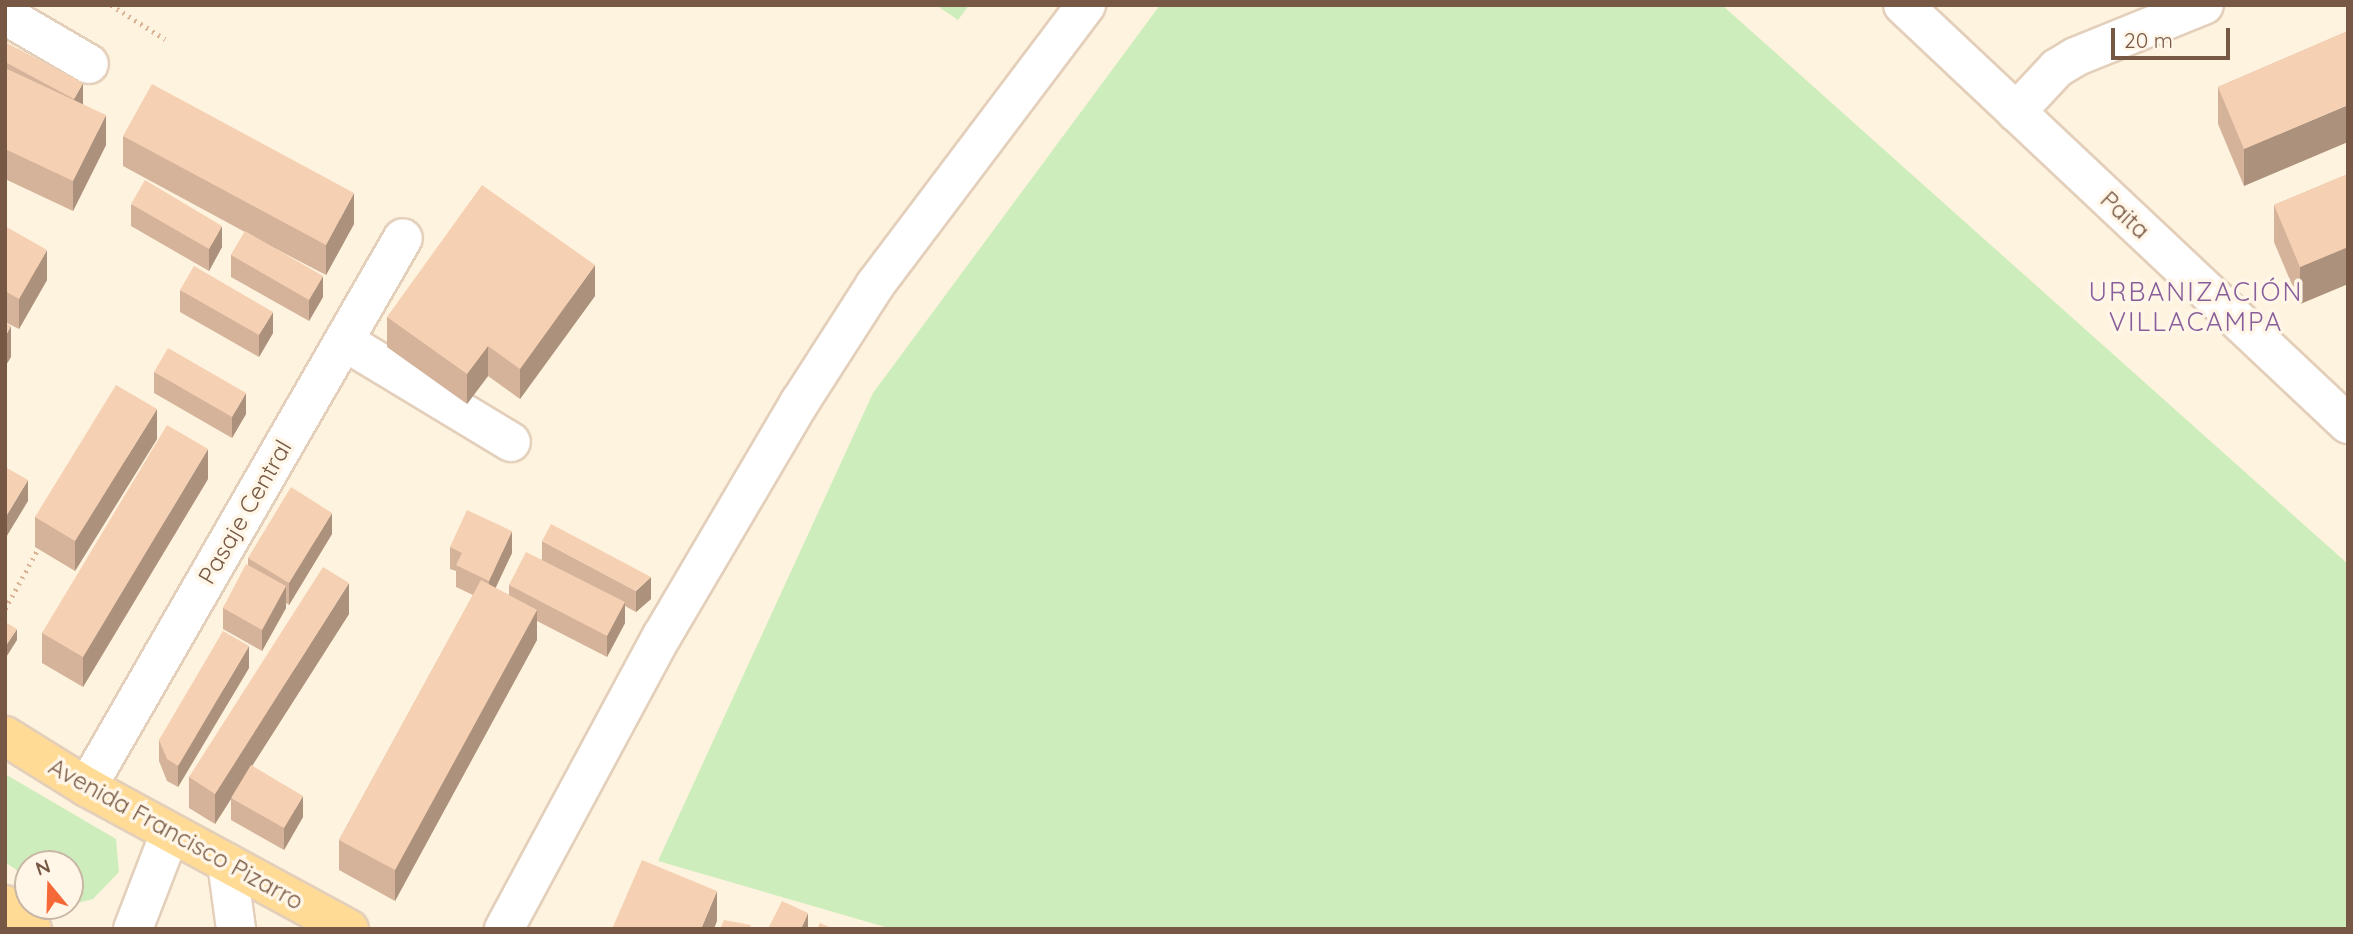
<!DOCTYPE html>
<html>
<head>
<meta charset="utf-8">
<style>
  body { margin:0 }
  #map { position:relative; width:2353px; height:934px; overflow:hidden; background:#fef3de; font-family:Quicksand,sans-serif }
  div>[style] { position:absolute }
  .green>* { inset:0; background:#ceedbc }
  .path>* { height:4.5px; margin-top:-2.25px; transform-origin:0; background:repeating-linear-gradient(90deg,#dbb497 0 2px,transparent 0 7px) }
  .roads { filter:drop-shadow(2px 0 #e3cfba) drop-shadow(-2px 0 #e3cfba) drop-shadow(0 2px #e3cfba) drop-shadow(0 -2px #e3cfba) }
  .minor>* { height:38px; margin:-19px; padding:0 19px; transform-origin:19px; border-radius:19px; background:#fff }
  .major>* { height:38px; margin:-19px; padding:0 19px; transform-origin:19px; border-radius:19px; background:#ffdb95 }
  .wall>* { inset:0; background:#d4b39a }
  .shaded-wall>* { inset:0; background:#ac927d }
  .building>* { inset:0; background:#f6d0b3 }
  span { translate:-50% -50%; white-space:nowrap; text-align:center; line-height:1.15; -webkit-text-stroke:7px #fff6e7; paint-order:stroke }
  .street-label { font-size:24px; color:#775844 }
  .neighbourhood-label { font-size:26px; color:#895f9b; letter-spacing:2px }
  .frame { position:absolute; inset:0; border:7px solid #775844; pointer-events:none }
  .north { position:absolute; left:14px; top:850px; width:70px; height:70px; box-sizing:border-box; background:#fff6e7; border:2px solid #c9b7a6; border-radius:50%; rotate:341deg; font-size:19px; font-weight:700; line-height:28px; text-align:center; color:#775844 }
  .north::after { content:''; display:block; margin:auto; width:24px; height:32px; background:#f56837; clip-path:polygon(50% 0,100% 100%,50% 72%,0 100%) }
  .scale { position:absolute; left:2111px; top:28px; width:119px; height:32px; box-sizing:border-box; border:4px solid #775844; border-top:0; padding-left:9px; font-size:21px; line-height:24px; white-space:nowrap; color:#775844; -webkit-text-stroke:5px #fff6e7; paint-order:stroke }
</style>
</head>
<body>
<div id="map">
  <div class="green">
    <div style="clip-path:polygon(936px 5px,969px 5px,958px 20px)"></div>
    <div style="clip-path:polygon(1160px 5px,1722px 5px,2348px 564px,2348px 929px,892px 929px,658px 861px,873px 393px)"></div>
    <div style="clip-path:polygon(5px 774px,116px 839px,119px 872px,93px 899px,70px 905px,70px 864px,28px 864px,28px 878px,5px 862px)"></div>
  </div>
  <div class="path">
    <div style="left:111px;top:5px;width:64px;rotate:32.2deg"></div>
    <div style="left:5px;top:609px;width:73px;rotate:-61.3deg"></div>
  </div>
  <div class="roads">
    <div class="minor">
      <div style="left:1903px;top:5px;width:611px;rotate:43.28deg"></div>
      <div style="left:5px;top:15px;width:97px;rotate:30.3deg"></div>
      <div style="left:2016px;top:112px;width:60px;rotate:-47deg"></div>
      <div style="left:2057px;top:68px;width:21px;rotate:-31deg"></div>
      <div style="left:2075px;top:57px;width:139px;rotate:-22deg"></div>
      <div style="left:344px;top:341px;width:195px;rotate:31.2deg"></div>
      <div style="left:87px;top:787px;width:633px;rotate:-60.08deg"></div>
      <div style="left:227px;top:863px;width:67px;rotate:82.2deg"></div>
      <div style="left:133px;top:929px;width:103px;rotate:-68.9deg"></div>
      <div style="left:504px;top:929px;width:333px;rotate:-61.7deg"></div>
      <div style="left:662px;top:636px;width:272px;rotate:-59.5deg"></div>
      <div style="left:800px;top:402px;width:139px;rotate:-57.3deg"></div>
      <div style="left:875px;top:285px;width:351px;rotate:-53deg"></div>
    </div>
    <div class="major">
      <div style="left:5px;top:736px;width:97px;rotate:31.9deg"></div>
      <div style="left:87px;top:787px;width:298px;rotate:28.5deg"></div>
      <div style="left:5px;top:905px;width:36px;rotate:42deg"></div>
    </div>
  </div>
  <div class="wall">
    <div style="clip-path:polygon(2348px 31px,2244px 186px,2218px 124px,2218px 87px)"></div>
    <div style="clip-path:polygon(5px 42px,83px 104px,106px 145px,73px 211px,5px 179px)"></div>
    <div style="clip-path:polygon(123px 136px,354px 224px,326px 275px,259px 240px,323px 297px,309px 321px,231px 277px,231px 255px,245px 232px,123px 166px)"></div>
    <div style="clip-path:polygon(2348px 174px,2348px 284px,2300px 304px,2274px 242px,2274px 205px)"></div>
    <div style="clip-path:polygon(131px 204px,222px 247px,209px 271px,131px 226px)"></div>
    <div style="clip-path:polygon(5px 226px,47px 280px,19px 329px,5px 322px)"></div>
    <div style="clip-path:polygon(180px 290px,273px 333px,259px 357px,180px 312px)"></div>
    <div style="clip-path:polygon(595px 296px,520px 399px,488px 376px,467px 404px,387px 347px,387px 317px)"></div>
    <div style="clip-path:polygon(154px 372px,246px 414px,232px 438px,154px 393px)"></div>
    <div style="clip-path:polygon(157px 439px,75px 571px,35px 547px,35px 517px)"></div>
    <div style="clip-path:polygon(208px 479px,83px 687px,42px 663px,42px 633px)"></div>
    <div style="clip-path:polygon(332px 534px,289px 605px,286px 603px,286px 608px,262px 651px,223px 629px,223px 608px,248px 565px,248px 558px)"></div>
    <div style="clip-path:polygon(542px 541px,651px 599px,636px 612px,625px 606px,625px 623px,607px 657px,537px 621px,537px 640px,395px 901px,339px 870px,339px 840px,473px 595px,456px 587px,456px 571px,450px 569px,450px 547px,512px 553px,495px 588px,509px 595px,509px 585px,542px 559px)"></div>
    <div style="clip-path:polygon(349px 614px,252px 766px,303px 817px,284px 850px,231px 820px,231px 799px,215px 824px,189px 808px,189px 777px)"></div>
    <div style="clip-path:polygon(249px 668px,178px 787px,167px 781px,159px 761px,159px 740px)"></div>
  </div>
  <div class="shaded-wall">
    <div style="clip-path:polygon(83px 83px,83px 105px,74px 120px,74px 99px)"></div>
    <div style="clip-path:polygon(2348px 105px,2348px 142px,2244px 186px,2244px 149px)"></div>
    <div style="clip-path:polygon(106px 115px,106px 145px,73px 211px,73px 181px)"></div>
    <div style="clip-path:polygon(354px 193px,354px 224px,326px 275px,326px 245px)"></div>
    <div style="clip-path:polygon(222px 226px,222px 247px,209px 271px,209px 249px)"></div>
    <div style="clip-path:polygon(2348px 247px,2348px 284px,2300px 304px,2300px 267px)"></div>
    <div style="clip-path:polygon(47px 250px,47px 280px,19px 329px,19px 299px)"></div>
    <div style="clip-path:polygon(595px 265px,595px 296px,520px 399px,520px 369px)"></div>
    <div style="clip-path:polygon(323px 276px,323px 297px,309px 321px,309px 300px)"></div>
    <div style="clip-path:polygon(273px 312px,273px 333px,259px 357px,259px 335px)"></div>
    <div style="clip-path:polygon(11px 326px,11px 357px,5px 367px,5px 337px)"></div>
    <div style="clip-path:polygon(488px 346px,488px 376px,467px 404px,467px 374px)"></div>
    <div style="clip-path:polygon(246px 393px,246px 414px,232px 438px,232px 417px)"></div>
    <div style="clip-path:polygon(157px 409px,157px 439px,75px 571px,75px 541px)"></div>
    <div style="clip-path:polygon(208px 449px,208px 479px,83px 687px,83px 657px)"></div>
    <div style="clip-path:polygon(28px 480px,28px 501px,5px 539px,5px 518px)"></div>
    <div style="clip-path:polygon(332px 513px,332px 534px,289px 605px,289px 583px)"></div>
    <div style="clip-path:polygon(512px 531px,512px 553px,489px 602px,489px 581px)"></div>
    <div style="clip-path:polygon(651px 577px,651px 599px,636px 612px,636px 591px)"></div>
    <div style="clip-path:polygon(349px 583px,349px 614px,215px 824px,215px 794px)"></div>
    <div style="clip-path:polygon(286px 586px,286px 608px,262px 651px,262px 630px)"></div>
    <div style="clip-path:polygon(625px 602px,625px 623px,607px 657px,607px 636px)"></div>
    <div style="clip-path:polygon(537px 610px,537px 640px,395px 901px,395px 870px)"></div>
    <div style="clip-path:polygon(17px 629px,17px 640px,5px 659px,5px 647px)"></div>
    <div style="clip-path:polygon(249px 646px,249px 668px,178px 787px,178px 766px)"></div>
    <div style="clip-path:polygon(303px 796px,303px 817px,284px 850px,284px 828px)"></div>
    <div style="clip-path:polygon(717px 891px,717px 921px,714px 929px,701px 929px)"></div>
    <div style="clip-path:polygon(808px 913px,808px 929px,801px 929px)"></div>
  </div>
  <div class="building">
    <div style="clip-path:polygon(2348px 31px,2348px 105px,2244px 149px,2218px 87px)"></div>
    <div style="clip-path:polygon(5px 42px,83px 83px,74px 99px,5px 62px)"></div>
    <div style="clip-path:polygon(5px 68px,106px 115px,73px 181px,5px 149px)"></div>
    <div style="clip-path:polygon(152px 84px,354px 193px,326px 245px,123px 136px)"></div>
    <div style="clip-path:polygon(2348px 174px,2348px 247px,2300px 267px,2274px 205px)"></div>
    <div style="clip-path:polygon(145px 180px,222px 226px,209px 249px,131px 204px)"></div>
    <div style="clip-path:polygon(482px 185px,595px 265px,520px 369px,488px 346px,467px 374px,387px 317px)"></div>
    <div style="clip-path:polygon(5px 226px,47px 250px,19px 299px,5px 291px)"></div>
    <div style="clip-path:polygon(245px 231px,323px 276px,309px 300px,231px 255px)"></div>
    <div style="clip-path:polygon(194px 266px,273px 312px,259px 335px,180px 290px)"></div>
    <div style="clip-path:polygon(5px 323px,11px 326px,5px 337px)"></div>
    <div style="clip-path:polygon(168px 348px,246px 393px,232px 417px,154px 372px)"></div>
    <div style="clip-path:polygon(116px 385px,157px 409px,75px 541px,35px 517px)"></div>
    <div style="clip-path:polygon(167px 425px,208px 449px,83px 657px,42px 633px)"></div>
    <div style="clip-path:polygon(5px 467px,28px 480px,5px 518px)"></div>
    <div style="clip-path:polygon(291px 487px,332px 513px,289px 583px,248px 558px)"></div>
    <div style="clip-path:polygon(467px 510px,512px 531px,489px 581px,456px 565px,462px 553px,450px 547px)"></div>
    <div style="clip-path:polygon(551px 524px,651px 577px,636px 591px,542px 541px)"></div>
    <div style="clip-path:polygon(526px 552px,625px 602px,607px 636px,509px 585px)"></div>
    <div style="clip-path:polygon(246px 564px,286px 586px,262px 630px,223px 608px)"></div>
    <div style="clip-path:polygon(323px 567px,349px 583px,215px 794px,189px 777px)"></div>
    <div style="clip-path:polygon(481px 580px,537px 610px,395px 870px,339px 840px)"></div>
    <div style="clip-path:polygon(5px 622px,17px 629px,5px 647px)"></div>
    <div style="clip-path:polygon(223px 631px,249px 646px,178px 766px,167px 759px,159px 740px)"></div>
    <div style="clip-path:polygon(251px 765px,303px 796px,284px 828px,231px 798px)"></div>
    <div style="clip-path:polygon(642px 860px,717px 891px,701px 929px,612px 929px)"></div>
    <div style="clip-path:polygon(782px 901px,808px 913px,801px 929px,768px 929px)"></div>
    <div style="clip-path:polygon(724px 920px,751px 925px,749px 929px,720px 929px)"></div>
    <div style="clip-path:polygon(820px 923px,834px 929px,817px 929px)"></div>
  </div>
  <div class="street-label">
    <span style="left:2125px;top:215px;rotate:43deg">Paita</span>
    <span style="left:245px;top:512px;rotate:-60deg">Pasaje Central</span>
    <span style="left:176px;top:834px;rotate:29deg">Avenida Francisco Pizarro</span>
  </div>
  <div class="neighbourhood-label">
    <span style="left:2196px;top:307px">URBANIZACIÓN<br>VILLACAMPA</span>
  </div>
  <div class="frame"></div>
  <div class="north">N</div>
  <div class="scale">20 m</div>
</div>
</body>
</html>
